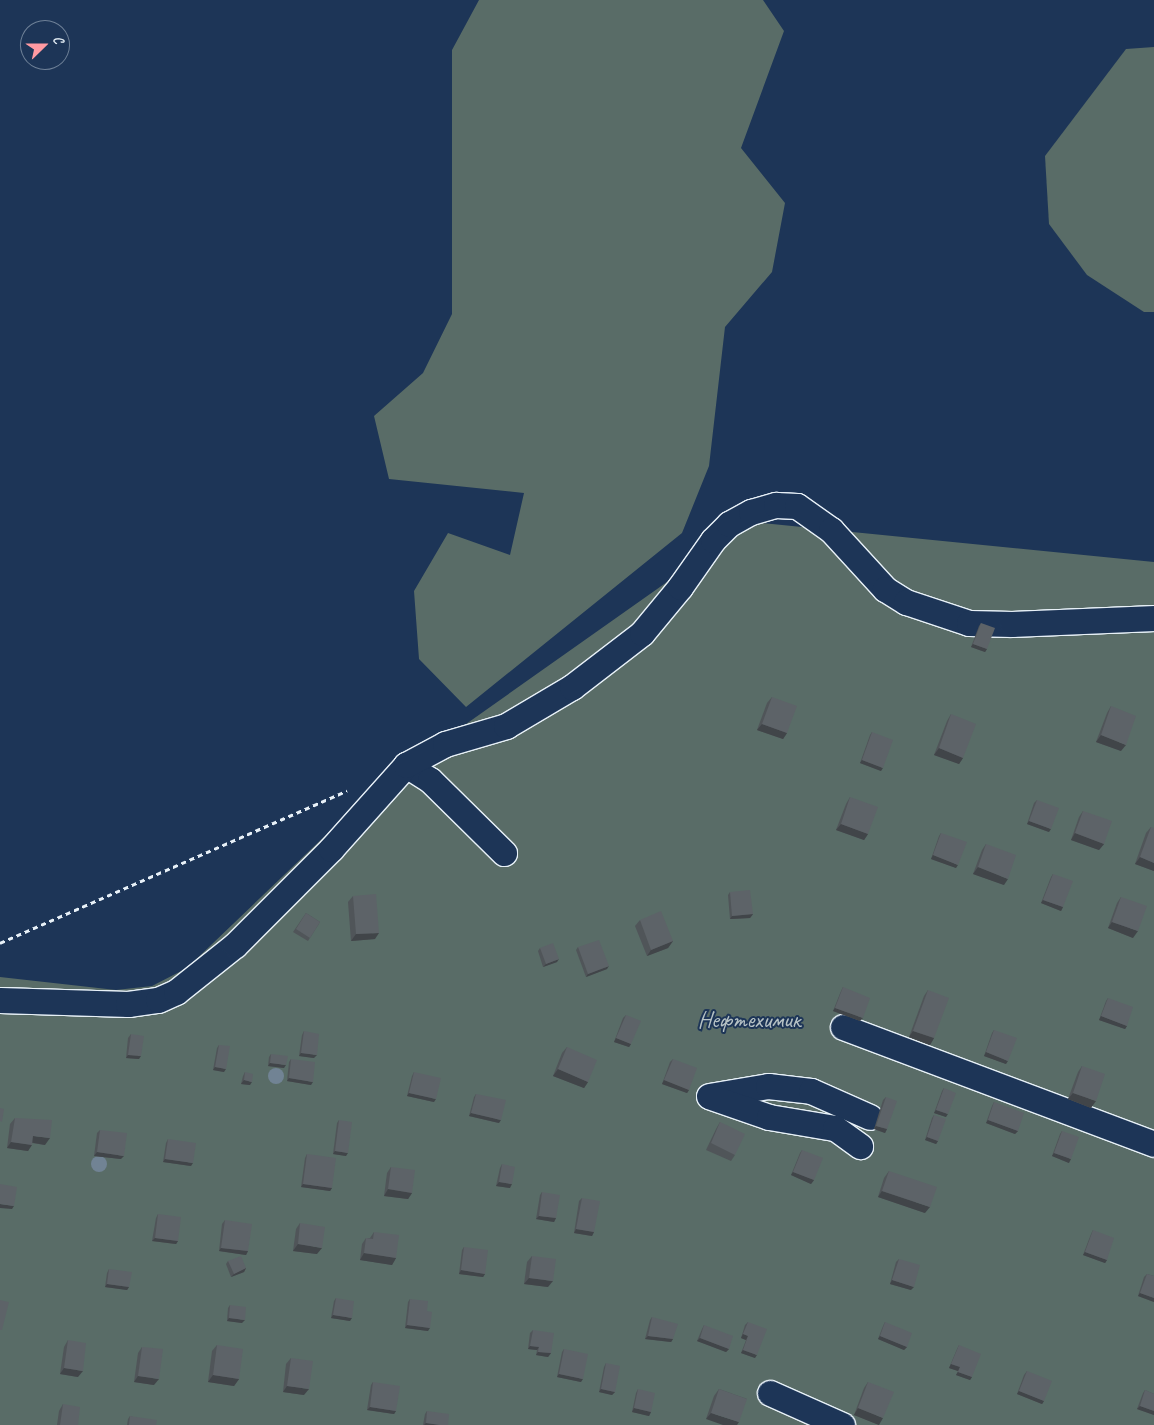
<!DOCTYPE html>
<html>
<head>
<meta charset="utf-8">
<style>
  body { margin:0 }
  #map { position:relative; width:1154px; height:1425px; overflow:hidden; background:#1d3557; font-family:Caveat,sans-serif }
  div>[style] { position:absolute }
  .green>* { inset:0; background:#596c67 }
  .path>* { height:3px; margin-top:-1.5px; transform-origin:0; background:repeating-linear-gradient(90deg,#e8f1f8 0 5px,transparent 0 9px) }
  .roads { filter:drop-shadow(1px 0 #e8f1f8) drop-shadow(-1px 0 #e8f1f8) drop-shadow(0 1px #e8f1f8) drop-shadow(0 -1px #e8f1f8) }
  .minor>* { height:25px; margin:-12.5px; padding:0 12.5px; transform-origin:12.5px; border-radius:12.5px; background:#1d3557 }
  .trees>* { width:16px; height:16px; margin:-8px; border-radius:50%; background:#718394 }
  .wall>* { inset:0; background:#505559 }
  .shaded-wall>* { inset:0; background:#414549 }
  .building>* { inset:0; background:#5d6368 }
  span { translate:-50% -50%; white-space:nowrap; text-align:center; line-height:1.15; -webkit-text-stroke:4px #1d3557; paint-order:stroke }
  .park-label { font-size:24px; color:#b6c2c5 }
  .north { position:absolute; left:20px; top:20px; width:50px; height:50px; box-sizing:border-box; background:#1d3557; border:1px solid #6e8097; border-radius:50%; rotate:68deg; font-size:14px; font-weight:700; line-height:20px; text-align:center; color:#e8f1f8 }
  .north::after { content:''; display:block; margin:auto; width:18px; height:22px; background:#ff9aa2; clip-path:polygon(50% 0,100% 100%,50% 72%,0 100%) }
</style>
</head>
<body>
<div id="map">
  <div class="green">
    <div style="clip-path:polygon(479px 0,763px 0,784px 31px,741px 148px,785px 203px,772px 272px,725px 327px,709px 466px,682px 533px,466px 707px,419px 659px,414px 591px,448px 533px,510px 555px,524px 493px,389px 479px,374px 416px,423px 373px,452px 314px,452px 50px)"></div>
    <div style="clip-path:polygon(1154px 47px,1154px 312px,1144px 312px,1087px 275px,1049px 224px,1045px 156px,1126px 49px)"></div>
    <div style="clip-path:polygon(752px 522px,1154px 562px,1154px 1425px,0 1425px,0 977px,116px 990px,152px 986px,187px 968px,374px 789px)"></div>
  </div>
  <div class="path">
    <div style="left:0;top:943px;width:379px;rotate:-23.7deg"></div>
  </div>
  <div class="roads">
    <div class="minor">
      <div style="left:406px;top:765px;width:28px;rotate:32deg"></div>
      <div style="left:430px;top:780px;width:104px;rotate:44.6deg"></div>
      <div style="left:0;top:1000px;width:128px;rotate:1.8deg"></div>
      <div style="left:128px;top:1004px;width:30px;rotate:-8deg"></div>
      <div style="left:158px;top:1000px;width:20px;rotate:-24deg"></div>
      <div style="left:176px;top:992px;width:75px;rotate:-38.5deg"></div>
      <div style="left:235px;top:945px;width:136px;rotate:-45deg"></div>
      <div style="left:331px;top:849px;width:113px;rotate:-48.2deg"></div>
      <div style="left:406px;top:765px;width:44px;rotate:-28.3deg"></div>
      <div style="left:445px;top:744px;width:64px;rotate:-16.4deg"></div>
      <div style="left:506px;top:726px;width:77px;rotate:-30.6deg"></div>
      <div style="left:572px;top:687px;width:88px;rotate:-37.6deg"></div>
      <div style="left:642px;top:633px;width:60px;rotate:-50.4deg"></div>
      <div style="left:680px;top:587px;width:57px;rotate:-54.9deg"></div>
      <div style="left:713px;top:540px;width:23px;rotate:-45deg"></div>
      <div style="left:729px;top:524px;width:25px;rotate:-29deg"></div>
      <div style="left:751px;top:512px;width:26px;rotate:-16deg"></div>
      <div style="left:776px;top:505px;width:21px;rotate:3deg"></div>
      <div style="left:797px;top:506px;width:42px;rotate:35.2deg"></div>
      <div style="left:831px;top:530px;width:80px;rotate:47.5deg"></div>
      <div style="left:885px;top:589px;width:25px;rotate:32deg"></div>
      <div style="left:906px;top:602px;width:66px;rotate:18.4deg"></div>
      <div style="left:969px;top:623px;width:43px;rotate:1.3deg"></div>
      <div style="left:1012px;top:624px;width:142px;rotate:-2.4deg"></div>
      <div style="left:843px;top:1027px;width:332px;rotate:20.6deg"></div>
      <div style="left:709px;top:1096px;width:60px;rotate:-9.6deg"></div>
      <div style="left:768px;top:1086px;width:43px;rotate:6.6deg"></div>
      <div style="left:811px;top:1091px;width:64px;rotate:23.8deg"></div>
      <div style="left:711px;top:1097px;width:61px;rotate:19deg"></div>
      <div style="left:769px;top:1117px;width:67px;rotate:9.5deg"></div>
      <div style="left:835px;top:1128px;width:31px;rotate:36deg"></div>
      <div style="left:770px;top:1393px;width:79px;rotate:24deg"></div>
    </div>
  </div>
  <div class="trees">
    <div style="left:276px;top:1076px"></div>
    <div style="left:99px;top:1164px"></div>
  </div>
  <div class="wall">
    <div style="clip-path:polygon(981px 623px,987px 649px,985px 652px,971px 647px,979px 626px)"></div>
    <div style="clip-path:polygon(772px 697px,787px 733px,783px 739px,757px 730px,767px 703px)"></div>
    <div style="clip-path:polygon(1111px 706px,1121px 751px,1096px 742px,1107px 713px)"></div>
    <div style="clip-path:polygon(951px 714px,963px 758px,959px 764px,934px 755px,947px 721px)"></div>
    <div style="clip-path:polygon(872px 732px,881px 771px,860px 763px,870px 735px)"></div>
    <div style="clip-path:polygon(850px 797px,868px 834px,864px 840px,836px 830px,846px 804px)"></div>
    <div style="clip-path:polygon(1037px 800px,1049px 832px,1027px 824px,1034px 803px)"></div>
    <div style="clip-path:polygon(1083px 811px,1104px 844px,1099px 850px,1071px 840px,1079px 817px)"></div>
    <div style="clip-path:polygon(1151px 827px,1154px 871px,1135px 864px,1146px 833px)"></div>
    <div style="clip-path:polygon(941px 833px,956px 868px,931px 859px,939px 836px)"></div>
    <div style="clip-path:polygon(986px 844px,1004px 885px,973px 874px,982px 850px)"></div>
    <div style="clip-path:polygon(1053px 874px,1063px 907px,1061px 911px,1041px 903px,1051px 877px)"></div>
    <div style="clip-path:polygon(730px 892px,753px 914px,750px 918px,730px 919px,728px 895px)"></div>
    <div style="clip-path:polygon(353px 896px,375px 939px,351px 941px,348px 902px)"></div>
    <div style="clip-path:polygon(1121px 897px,1133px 938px,1108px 928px,1117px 903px)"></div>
    <div style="clip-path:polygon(306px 913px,320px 922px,308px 941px,293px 932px)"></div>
    <div style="clip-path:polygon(640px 920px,673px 941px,668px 948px,647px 956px,635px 926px)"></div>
    <div style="clip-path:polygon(578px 947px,607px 969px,586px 977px,576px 950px)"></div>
    <div style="clip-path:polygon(540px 948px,557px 962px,543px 967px,538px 951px)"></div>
    <div style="clip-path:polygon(843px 987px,860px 1021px,833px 1011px,841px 991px)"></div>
    <div style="clip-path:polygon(928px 990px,934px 1038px,930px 1045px,909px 1037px,924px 996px)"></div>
    <div style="clip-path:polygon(1108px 998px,1127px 1026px,1125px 1029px,1099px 1020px,1106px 1001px)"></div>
    <div style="clip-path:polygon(626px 1015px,631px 1044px,629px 1047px,614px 1042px,623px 1018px)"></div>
    <div style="clip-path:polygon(994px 1030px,1006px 1064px,984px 1056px,992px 1033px)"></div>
    <div style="clip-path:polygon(304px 1031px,314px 1058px,299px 1056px,302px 1035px)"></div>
    <div style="clip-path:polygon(131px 1034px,139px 1059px,126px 1058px,128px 1038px)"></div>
    <div style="clip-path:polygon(219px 1045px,224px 1072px,213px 1070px,217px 1048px)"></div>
    <div style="clip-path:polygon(567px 1047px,588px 1082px,584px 1088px,553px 1076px,562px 1053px)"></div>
    <div style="clip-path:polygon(271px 1054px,284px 1068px,268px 1066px,269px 1057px)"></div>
    <div style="clip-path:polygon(291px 1059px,311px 1085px,287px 1081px,289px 1062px)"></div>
    <div style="clip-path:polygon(673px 1059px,689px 1090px,687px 1093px,662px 1084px,670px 1062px)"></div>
    <div style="clip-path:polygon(1082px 1066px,1091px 1108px,1068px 1099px,1078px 1072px)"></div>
    <div style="clip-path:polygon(245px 1072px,250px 1085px,241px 1084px,243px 1076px)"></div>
    <div style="clip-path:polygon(414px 1072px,434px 1102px,407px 1096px,412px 1076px)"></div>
    <div style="clip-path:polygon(944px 1088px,946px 1117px,934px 1113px,942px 1091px)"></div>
    <div style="clip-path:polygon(476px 1094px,499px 1123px,469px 1116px,474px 1097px)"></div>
    <div style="clip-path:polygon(886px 1097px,887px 1129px,885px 1133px,874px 1129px,883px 1100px)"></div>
    <div style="clip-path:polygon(994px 1102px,1018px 1131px,1015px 1134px,986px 1123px,992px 1106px)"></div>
    <div style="clip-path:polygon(934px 1115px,938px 1141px,936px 1144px,925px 1140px,932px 1118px)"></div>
    <div style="clip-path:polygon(15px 1118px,45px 1145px,32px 1143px,28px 1151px,7px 1148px,10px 1124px)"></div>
    <div style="clip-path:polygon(339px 1120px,346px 1156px,333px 1154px,337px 1123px)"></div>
    <div style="clip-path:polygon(720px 1122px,735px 1155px,731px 1161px,706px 1150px,716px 1129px)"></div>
    <div style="clip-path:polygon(100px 1130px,121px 1159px,94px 1156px,97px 1133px)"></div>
    <div style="clip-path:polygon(1062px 1131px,1069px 1163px,1052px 1156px,1060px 1134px)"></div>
    <div style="clip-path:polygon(168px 1139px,191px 1166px,163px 1162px,166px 1143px)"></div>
    <div style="clip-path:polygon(802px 1150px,814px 1180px,811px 1184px,791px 1175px,800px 1153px)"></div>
    <div style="clip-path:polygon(307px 1154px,332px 1188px,330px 1191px,301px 1187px,305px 1158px)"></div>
    <div style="clip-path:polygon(502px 1164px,510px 1188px,496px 1186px,500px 1168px)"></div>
    <div style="clip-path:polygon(391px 1167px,412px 1193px,408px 1199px,384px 1196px,387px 1173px)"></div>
    <div style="clip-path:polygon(889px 1171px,925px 1213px,878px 1197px,884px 1178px)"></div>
    <div style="clip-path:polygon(542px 1192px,556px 1218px,554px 1222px,536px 1219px,540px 1195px)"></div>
    <div style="clip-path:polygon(582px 1198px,594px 1232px,592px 1236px,574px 1233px,579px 1201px)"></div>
    <div style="clip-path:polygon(158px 1214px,178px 1241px,176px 1244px,152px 1241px,156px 1218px)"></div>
    <div style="clip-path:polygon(225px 1220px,248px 1251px,246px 1255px,219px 1251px,222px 1224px)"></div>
    <div style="clip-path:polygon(300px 1223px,317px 1254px,293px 1251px,296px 1229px)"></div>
    <div style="clip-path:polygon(1093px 1230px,1107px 1260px,1105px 1263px,1083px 1255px,1091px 1234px)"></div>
    <div style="clip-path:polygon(374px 1232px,396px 1258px,392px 1265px,360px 1260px,362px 1244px,366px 1238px,370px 1238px)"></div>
    <div style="clip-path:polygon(464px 1247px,485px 1274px,483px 1277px,459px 1274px,462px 1250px)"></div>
    <div style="clip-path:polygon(532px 1256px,548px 1287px,524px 1284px,527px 1262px)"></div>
    <div style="clip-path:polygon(899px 1259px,911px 1290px,890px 1284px,896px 1262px)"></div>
    <div style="clip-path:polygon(228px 1261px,246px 1268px,244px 1272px,231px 1277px,226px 1264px)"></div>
    <div style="clip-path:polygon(109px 1269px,129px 1287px,127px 1290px,105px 1287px,107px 1273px)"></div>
    <div style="clip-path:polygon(1147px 1274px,1154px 1276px,1154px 1302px,1138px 1296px,1144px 1277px)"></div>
    <div style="clip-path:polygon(336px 1298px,350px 1321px,331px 1318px,334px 1301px)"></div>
    <div style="clip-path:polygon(410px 1299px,427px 1311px,428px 1331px,405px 1328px,408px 1302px)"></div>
    <div style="clip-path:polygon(230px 1305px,242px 1323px,227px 1321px,228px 1308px)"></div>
    <div style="clip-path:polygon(652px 1317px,673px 1339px,671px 1342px,645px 1339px,650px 1320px)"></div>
    <div style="clip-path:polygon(748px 1322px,755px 1358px,741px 1353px,746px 1340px,741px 1338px,745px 1325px)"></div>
    <div style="clip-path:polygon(885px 1322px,907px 1347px,904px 1350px,878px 1339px,883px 1326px)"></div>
    <div style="clip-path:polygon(704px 1325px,729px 1349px,726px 1352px,697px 1341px,702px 1329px)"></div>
    <div style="clip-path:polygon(533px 1330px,551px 1353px,548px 1357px,536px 1355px,537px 1350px,528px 1349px,530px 1333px)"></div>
    <div style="clip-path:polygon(68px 1340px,78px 1377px,60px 1374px,64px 1347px)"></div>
    <div style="clip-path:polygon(217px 1345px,239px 1379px,234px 1386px,208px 1382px,212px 1351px)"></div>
    <div style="clip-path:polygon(959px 1345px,972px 1377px,970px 1380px,956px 1375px,958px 1371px,949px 1368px,957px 1349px)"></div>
    <div style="clip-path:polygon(142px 1347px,154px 1385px,134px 1382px,138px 1353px)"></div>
    <div style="clip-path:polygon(564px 1349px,581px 1382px,557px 1377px,562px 1352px)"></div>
    <div style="clip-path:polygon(291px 1358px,304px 1395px,283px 1392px,286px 1364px)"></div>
    <div style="clip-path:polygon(606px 1363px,615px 1392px,612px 1395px,599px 1392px,604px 1367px)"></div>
    <div style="clip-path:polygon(1027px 1371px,1044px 1401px,1042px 1404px,1017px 1394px,1024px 1375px)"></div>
    <div style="clip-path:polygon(373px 1382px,396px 1411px,394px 1414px,367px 1410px,371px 1385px)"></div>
    <div style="clip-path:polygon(868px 1382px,879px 1425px,854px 1415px,864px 1388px)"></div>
    <div style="clip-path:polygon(638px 1389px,651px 1412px,649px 1416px,632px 1412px,636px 1393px)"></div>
    <div style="clip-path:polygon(719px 1389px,747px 1399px,706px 1419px,714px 1396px)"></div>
    <div style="clip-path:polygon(1145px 1390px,1154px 1394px,1154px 1415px,1137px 1409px,1143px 1393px)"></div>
    <div style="clip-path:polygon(63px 1404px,78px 1425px,57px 1425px,59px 1411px)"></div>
    <div style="clip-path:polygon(427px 1411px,448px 1425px,423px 1425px,425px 1414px)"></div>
    <div style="clip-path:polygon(130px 1416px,156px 1425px,127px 1425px,128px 1419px)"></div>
  </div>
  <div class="shaded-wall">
    <div style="clip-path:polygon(973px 644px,987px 649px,985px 652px,971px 647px)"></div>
    <div style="clip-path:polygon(762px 724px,787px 733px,783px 739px,757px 730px)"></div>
    <div style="clip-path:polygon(1101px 735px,1126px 745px,1121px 751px,1096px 742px)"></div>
    <div style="clip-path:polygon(939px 748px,963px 758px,959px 764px,934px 755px)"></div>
    <div style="clip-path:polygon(862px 760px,883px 768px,881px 771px,860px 763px)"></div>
    <div style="clip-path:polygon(1029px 821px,1051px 829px,1049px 832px,1027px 824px)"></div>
    <div style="clip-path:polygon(841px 824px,868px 834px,864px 840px,836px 830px)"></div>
    <div style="clip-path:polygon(1075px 833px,1104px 844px,1099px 850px,1071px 840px)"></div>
    <div style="clip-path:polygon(933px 855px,958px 865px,956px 868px,931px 859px)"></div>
    <div style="clip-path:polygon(1140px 857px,1154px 863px,1154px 871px,1135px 864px)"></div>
    <div style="clip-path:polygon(978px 867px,1008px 879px,1004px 885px,973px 874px)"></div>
    <div style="clip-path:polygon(1043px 900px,1063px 907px,1061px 911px,1041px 903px)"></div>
    <div style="clip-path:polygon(753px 914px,750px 918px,730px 919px,732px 916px)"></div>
    <div style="clip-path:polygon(1112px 922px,1138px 931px,1133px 938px,1108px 928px)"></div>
    <div style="clip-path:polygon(379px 933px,375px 939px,351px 941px,356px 934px)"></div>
    <div style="clip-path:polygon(673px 941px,668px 948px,647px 956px,651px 950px)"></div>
    <div style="clip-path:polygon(559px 959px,557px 962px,543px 967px,546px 964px)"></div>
    <div style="clip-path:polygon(609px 966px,607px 969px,586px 977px,588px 974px)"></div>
    <div style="clip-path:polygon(835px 1008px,863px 1018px,860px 1021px,833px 1011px)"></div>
    <div style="clip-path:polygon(1101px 1016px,1127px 1026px,1125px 1029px,1099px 1020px)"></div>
    <div style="clip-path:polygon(913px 1031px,934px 1038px,930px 1045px,909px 1037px)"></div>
    <div style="clip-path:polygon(616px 1038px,631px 1044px,629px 1047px,614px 1042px)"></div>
    <div style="clip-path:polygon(986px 1052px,1008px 1061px,1006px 1064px,984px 1056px)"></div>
    <div style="clip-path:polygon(301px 1053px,317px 1055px,314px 1058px,299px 1056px)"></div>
    <div style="clip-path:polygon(128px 1055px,141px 1056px,139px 1059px,126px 1058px)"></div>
    <div style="clip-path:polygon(270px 1063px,286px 1065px,284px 1068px,268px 1066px)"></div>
    <div style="clip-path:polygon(215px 1067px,226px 1069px,224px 1072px,213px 1070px)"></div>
    <div style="clip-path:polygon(558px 1069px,588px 1082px,584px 1088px,553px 1076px)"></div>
    <div style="clip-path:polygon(289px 1078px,313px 1082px,311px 1085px,287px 1081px)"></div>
    <div style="clip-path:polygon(244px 1080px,252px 1082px,250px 1085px,241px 1084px)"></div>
    <div style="clip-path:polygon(664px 1080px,689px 1090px,687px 1093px,662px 1084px)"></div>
    <div style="clip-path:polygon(409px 1093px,436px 1099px,434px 1102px,407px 1096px)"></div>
    <div style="clip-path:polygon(1073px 1093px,1096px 1101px,1091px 1108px,1068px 1099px)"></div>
    <div style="clip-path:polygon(936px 1110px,948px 1114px,946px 1117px,934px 1113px)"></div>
    <div style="clip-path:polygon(471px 1113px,501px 1120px,499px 1123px,469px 1116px)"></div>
    <div style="clip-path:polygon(988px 1120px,1018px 1131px,1015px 1134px,986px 1123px)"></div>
    <div style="clip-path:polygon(876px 1126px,887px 1129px,885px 1133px,874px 1129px)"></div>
    <div style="clip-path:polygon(33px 1136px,50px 1138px,45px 1145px,29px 1142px)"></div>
    <div style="clip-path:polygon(927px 1137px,938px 1141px,936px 1144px,925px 1140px)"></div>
    <div style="clip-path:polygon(11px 1142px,32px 1145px,28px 1151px,7px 1148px)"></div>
    <div style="clip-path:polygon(335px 1151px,348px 1153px,346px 1156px,333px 1154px)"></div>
    <div style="clip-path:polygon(97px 1152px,124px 1156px,121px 1159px,94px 1156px)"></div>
    <div style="clip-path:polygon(1054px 1153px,1071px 1159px,1069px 1163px,1052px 1156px)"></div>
    <div style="clip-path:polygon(165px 1159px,193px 1163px,191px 1166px,163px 1162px)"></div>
    <div style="clip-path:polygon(793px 1172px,814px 1180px,811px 1184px,791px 1175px)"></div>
    <div style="clip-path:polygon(499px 1182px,512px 1184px,510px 1188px,496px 1186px)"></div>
    <div style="clip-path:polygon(303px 1184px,332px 1188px,330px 1191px,301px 1187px)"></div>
    <div style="clip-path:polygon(388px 1189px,412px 1193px,408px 1199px,384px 1196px)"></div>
    <div style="clip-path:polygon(882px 1191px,930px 1207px,925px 1213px,878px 1197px)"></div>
    <div style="clip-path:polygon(0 1204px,14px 1206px,12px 1209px,0 1208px)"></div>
    <div style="clip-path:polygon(539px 1216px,556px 1218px,554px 1222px,536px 1219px)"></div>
    <div style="clip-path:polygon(576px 1229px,594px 1232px,592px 1236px,574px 1233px)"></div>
    <div style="clip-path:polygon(155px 1238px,178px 1241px,176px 1244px,152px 1241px)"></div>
    <div style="clip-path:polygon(298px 1244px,322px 1248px,317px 1254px,293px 1251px)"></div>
    <div style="clip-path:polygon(221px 1248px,248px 1251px,246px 1255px,219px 1251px)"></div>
    <div style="clip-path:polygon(1085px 1252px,1107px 1260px,1105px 1263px,1083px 1255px)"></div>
    <div style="clip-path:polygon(364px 1253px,396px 1258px,392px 1265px,360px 1260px)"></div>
    <div style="clip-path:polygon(246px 1268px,244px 1272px,231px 1277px,234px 1274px)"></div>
    <div style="clip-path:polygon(461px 1270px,485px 1274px,483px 1277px,459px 1274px)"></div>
    <div style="clip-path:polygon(529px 1278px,553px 1281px,548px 1287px,524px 1284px)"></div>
    <div style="clip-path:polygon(892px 1280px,914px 1287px,911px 1290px,890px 1284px)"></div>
    <div style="clip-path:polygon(107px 1284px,129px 1287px,127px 1290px,105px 1287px)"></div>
    <div style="clip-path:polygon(1140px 1293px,1154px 1298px,1154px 1302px,1138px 1296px)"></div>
    <div style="clip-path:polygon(333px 1315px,352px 1318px,350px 1321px,331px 1318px)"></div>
    <div style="clip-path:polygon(229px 1318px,245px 1320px,242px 1323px,227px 1321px)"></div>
    <div style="clip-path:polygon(407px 1325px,430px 1328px,428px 1331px,405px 1328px)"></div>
    <div style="clip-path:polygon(743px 1334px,748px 1336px,746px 1340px,741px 1338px)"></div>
    <div style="clip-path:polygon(648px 1336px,673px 1339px,671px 1342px,645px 1339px)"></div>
    <div style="clip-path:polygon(880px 1336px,907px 1347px,904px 1350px,878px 1339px)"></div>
    <div style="clip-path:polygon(700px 1338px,729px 1349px,726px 1352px,697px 1341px)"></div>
    <div style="clip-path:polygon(530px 1346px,539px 1347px,537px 1350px,528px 1349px)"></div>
    <div style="clip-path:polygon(743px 1350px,757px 1355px,755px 1358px,741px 1353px)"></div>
    <div style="clip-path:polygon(538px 1352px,551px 1353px,548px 1357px,536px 1355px)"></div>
    <div style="clip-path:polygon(951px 1364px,960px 1367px,958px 1371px,949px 1368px)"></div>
    <div style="clip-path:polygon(64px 1368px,83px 1371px,78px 1377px,60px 1374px)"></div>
    <div style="clip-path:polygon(958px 1372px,972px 1377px,970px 1380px,956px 1375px)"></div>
    <div style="clip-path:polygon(559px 1374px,583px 1379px,581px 1382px,557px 1377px)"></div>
    <div style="clip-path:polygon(213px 1375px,239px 1379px,234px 1386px,208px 1382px)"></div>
    <div style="clip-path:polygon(138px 1376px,159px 1379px,154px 1385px,134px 1382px)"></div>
    <div style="clip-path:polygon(287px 1386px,309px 1389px,304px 1395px,283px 1392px)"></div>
    <div style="clip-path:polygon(601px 1389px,615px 1392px,612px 1395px,599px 1392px)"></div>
    <div style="clip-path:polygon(1019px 1391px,1044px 1401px,1042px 1404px,1017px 1394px)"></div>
    <div style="clip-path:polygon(1140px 1406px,1154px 1411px,1154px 1415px,1137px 1409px)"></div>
    <div style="clip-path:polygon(370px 1407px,396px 1411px,394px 1414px,367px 1410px)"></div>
    <div style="clip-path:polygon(634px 1408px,651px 1412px,649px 1416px,632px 1412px)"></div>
    <div style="clip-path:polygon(858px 1408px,883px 1418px,879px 1425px,854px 1415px)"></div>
    <div style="clip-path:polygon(711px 1413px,739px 1422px,737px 1425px,723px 1425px,706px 1419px)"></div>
    <div style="clip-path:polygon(426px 1423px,440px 1425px,424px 1425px)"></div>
  </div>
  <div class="building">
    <div style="clip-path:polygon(981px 623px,995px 628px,987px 649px,973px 644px)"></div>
    <div style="clip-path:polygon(772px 697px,797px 706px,787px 733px,762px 724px)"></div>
    <div style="clip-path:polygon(1111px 706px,1136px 716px,1126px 745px,1101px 735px)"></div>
    <div style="clip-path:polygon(951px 714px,976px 724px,963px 758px,939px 748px)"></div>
    <div style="clip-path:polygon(872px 732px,893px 740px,883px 768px,862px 760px)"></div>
    <div style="clip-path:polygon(850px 797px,878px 807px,868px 834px,841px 824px)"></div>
    <div style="clip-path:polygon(1037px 800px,1059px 808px,1051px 829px,1029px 821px)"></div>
    <div style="clip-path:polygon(1083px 811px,1112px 821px,1104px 844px,1075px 833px)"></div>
    <div style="clip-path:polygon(1151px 827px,1154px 828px,1154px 863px,1140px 857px)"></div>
    <div style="clip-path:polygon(941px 833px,967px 842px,958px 865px,933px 855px)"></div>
    <div style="clip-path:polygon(986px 844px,1016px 855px,1008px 879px,978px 867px)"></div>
    <div style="clip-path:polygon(1053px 874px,1073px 881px,1063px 907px,1043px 900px)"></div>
    <div style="clip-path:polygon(750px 890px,753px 914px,732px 916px,730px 892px)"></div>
    <div style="clip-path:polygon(376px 894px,379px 933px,356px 934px,353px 896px)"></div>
    <div style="clip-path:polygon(1121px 897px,1147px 906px,1138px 931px,1112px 922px)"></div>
    <div style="clip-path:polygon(661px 911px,673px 941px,651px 950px,640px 920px)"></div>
    <div style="clip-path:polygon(306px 913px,320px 922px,310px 938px,296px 929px)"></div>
    <div style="clip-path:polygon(599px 940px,609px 966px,588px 974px,578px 947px)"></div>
    <div style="clip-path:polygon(553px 943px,559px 959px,546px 964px,540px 948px)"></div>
    <div style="clip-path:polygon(843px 987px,870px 998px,863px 1018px,835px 1008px)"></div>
    <div style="clip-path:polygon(928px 990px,949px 998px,934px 1038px,913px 1031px)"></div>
    <div style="clip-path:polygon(1108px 998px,1133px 1007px,1127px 1026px,1101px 1016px)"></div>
    <div style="clip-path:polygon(626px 1015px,641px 1021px,631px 1044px,616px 1038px)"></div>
    <div style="clip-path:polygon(994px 1030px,1017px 1038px,1008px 1061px,986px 1052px)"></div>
    <div style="clip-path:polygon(304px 1031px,319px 1034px,317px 1055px,301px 1053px)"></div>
    <div style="clip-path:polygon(131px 1034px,144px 1036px,141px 1056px,128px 1055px)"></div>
    <div style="clip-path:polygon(219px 1045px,230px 1046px,226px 1069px,215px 1067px)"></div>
    <div style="clip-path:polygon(567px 1047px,597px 1060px,588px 1082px,558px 1069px)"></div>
    <div style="clip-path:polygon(271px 1054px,288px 1056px,286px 1065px,270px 1063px)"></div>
    <div style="clip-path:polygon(291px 1059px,315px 1062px,313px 1082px,289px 1078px)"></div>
    <div style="clip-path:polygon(673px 1059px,697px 1068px,689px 1090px,664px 1080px)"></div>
    <div style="clip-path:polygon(1082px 1066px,1105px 1074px,1096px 1101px,1073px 1093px)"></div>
    <div style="clip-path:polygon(245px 1072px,253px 1074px,252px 1082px,244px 1080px)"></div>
    <div style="clip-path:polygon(414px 1072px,441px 1078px,436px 1099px,409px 1093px)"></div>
    <div style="clip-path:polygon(944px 1088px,956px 1093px,948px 1114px,936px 1110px)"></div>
    <div style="clip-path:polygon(476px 1094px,506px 1100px,501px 1120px,471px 1113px)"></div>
    <div style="clip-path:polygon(886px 1097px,897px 1101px,887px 1129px,876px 1126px)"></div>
    <div style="clip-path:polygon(994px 1102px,1024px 1113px,1018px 1131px,988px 1120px)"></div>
    <div style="clip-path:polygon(0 1108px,4px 1109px,2px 1122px,0 1121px)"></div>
    <div style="clip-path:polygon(934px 1115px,946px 1119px,938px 1141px,927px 1137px)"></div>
    <div style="clip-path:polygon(15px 1118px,52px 1120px,50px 1138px,33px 1136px,32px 1145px,11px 1142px)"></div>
    <div style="clip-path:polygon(339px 1120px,352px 1122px,348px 1153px,335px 1151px)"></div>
    <div style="clip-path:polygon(720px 1122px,745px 1134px,735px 1155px,711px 1143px)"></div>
    <div style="clip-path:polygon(100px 1130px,127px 1133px,124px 1156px,97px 1152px)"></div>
    <div style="clip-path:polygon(1062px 1131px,1079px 1137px,1071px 1159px,1054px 1153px)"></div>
    <div style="clip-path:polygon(168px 1139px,196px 1143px,193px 1163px,165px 1159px)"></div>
    <div style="clip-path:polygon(802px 1150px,823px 1158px,814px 1180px,793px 1172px)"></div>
    <div style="clip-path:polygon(307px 1154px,336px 1158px,332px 1188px,303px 1184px)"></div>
    <div style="clip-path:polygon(502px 1164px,515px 1167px,512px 1184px,499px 1182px)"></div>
    <div style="clip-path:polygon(391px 1167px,415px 1170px,412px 1193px,388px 1189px)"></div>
    <div style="clip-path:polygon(889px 1171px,937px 1187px,930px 1207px,882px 1191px)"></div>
    <div style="clip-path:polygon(0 1184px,17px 1187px,14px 1206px,0 1204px)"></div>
    <div style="clip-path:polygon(542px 1192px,560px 1195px,556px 1218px,539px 1216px)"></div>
    <div style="clip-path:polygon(582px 1198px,600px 1201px,594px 1232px,576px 1229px)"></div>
    <div style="clip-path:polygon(158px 1214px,181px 1217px,178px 1241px,155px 1238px)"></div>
    <div style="clip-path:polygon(225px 1220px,252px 1224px,248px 1251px,221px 1248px)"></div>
    <div style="clip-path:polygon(300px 1223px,325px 1227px,322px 1248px,298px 1244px)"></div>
    <div style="clip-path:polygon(1093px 1230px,1114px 1238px,1107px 1260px,1085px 1252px)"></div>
    <div style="clip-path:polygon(374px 1232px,399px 1235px,396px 1258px,364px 1253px,366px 1238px,373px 1239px)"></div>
    <div style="clip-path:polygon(464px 1247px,488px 1250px,485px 1274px,461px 1270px)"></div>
    <div style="clip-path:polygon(241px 1256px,246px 1268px,234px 1274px,228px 1261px)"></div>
    <div style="clip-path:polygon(532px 1256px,556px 1259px,553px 1281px,529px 1278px)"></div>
    <div style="clip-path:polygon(899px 1259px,920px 1265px,914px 1287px,892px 1280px)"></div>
    <div style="clip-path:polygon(109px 1269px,132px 1272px,129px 1287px,107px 1284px)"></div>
    <div style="clip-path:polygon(1147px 1274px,1154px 1276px,1154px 1298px,1140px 1293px)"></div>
    <div style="clip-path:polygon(336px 1298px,354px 1301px,352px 1318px,333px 1315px)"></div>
    <div style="clip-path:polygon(410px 1299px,428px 1301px,427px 1311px,432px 1312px,430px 1328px,407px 1325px)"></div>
    <div style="clip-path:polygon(0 1300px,9px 1302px,2px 1330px,0 1330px)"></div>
    <div style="clip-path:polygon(230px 1305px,246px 1307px,245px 1320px,229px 1318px)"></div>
    <div style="clip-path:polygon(652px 1317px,678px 1324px,673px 1339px,648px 1336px)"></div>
    <div style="clip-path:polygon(748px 1322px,767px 1329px,757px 1355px,743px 1350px,748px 1336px,743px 1334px)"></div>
    <div style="clip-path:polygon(885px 1322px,912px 1333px,907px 1347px,880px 1336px)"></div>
    <div style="clip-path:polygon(704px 1325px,733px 1336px,729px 1349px,700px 1338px)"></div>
    <div style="clip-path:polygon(533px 1330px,554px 1333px,551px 1353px,538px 1352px,539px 1347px,530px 1346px)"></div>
    <div style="clip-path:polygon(68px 1340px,86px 1343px,83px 1371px,64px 1368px)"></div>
    <div style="clip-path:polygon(217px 1345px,243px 1349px,239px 1379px,213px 1375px)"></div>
    <div style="clip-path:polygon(959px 1345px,981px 1354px,972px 1377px,958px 1372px,960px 1367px,951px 1364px)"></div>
    <div style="clip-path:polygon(142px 1347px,163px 1349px,159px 1379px,138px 1376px)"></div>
    <div style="clip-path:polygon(564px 1349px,588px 1354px,583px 1379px,559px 1374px)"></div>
    <div style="clip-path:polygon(291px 1358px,313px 1361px,309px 1389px,287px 1386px)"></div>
    <div style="clip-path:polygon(606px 1363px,620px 1366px,615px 1392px,601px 1389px)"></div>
    <div style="clip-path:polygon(1027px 1371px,1052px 1381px,1044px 1401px,1019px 1391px)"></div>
    <div style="clip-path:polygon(373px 1382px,400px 1386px,396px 1411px,370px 1407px)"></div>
    <div style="clip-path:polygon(868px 1382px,894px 1392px,883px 1418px,858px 1408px)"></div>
    <div style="clip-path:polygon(638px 1389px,655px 1393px,651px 1412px,634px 1408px)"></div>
    <div style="clip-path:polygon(719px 1389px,747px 1399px,739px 1422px,711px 1413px)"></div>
    <div style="clip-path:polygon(1145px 1390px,1154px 1394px,1154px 1411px,1140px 1406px)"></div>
    <div style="clip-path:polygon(63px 1404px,80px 1407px,78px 1425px,60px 1425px)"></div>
    <div style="clip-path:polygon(427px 1411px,449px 1414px,448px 1425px,440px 1425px,426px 1423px)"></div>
    <div style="clip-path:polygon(130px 1416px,157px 1420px,156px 1425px,129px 1425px)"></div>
  </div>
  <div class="park-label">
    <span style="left:749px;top:1020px">Нефтехимик</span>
  </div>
  <div class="north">С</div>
</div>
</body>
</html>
